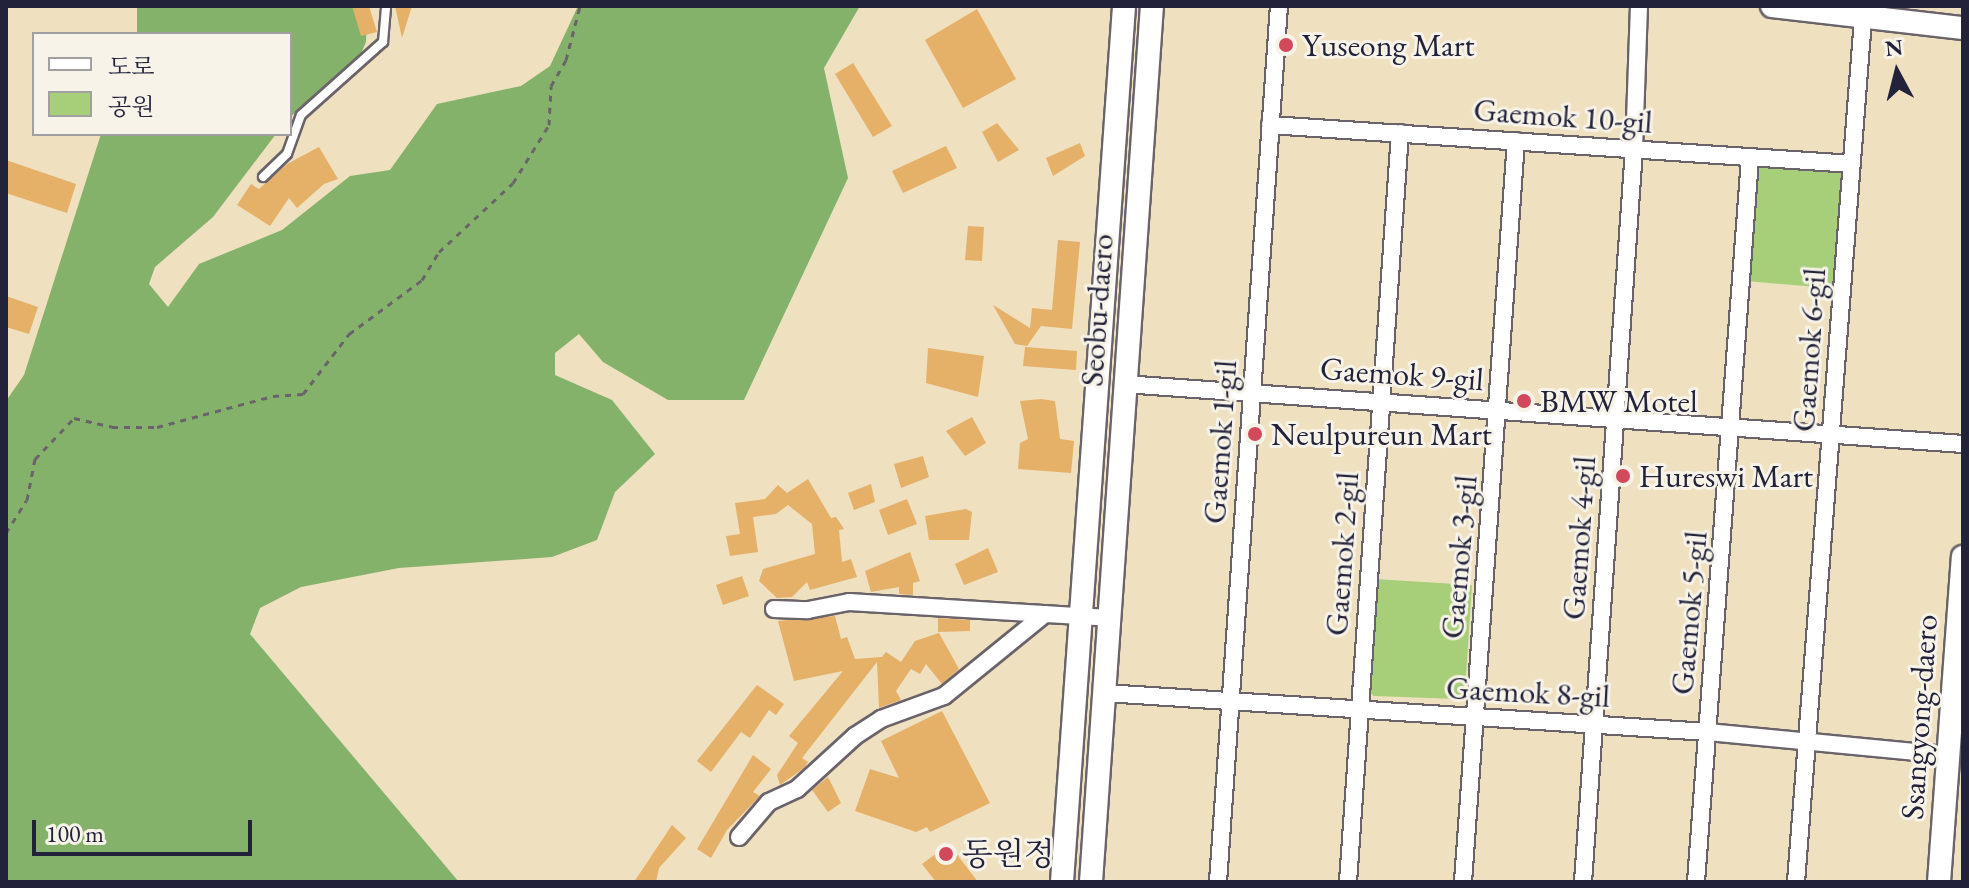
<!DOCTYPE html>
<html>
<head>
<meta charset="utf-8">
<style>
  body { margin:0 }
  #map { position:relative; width:1969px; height:888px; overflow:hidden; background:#efe0c0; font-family:"EB Garamond","Noto Serif KR",serif }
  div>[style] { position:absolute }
  .green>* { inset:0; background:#a7cf7a }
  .forest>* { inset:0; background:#85b26a }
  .building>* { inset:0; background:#e5b067 }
  .path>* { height:3px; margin-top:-1.5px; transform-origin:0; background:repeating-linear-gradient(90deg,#6a646a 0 6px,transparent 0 12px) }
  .roads { filter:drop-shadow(2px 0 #6a646a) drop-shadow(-2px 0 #6a646a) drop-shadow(0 2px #6a646a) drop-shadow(0 -2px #6a646a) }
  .service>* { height:8px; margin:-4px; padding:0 4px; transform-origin:4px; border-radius:4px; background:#fff }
  .minor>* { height:16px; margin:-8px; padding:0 8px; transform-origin:8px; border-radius:8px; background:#fff }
  .secondary>* { height:22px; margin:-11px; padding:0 11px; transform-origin:11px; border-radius:11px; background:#fff }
  .dots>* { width:22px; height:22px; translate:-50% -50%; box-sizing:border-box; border:4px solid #f7f3e8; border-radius:50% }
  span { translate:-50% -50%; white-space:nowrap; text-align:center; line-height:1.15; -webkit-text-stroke:6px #f7f3e8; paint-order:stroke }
  .poi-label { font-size:32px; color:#22223b }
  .left { translate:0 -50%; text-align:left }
  .street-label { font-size:32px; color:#22223b }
  .frame { position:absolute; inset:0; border:8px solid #22223b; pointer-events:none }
  .legend { position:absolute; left:32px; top:32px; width:260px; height:104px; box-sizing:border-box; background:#f7f3e8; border:2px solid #a29fa3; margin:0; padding:10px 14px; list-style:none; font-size:24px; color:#22223b }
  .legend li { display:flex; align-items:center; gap:16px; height:40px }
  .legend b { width:40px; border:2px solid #a29fa3 }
  .north { position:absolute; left:1857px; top:32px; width:80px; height:80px; -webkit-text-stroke:6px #f7f3e8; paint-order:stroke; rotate:353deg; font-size:22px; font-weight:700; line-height:32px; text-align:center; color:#22223b }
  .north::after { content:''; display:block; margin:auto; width:28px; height:36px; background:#22223b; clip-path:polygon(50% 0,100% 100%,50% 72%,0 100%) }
  .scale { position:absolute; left:32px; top:820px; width:220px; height:36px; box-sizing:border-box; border:4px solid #22223b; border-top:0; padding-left:10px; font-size:24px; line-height:28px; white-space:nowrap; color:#22223b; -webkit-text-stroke:6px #f7f3e8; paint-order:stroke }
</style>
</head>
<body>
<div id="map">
  <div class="green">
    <div style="clip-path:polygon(1755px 162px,1849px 170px,1840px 289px,1746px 281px)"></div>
    <div style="clip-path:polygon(1375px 579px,1472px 585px,1465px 691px,1457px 699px,1374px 696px,1366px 689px)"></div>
  </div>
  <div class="forest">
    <div style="clip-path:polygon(137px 6px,360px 6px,367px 16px,366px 42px,357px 63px,290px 117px,290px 34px,137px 34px)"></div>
    <div style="clip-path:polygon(578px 6px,860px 6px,824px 68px,848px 178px,744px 400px,668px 400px,603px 362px,579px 334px,555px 353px,555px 375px,612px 400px,655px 454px,615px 492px,597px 540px,552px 557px,399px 568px,301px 587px,260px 608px,250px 634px,459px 882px,6px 882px,6px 401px,24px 375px,101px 134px,276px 134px,213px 217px,155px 267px,149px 284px,168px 307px,199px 264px,282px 230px,350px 176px,390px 170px,437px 104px,521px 86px,550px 66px)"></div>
  </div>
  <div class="building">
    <div style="clip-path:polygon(352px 6px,369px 6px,377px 32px,361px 36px)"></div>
    <div style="clip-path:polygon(395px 6px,412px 6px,402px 38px)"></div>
    <div style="clip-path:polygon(977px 9px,1016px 79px,963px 108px,925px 40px)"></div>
    <div style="clip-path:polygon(853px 63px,892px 126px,873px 137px,835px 74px)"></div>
    <div style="clip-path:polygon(997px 123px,1019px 150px,998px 162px,982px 132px)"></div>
    <div style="clip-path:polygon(1080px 143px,1085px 156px,1053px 176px,1046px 158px)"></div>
    <div style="clip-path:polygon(946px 146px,957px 168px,903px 193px,892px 171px)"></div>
    <div style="clip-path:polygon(319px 147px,338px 179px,324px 184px,297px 208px,289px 198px,270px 226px,237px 205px,251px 184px,259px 189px,287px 164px)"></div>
    <div style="clip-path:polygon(6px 160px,76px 184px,67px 213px,6px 193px)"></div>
    <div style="clip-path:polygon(968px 226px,984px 227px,982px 261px,965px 260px)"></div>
    <div style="clip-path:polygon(1058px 240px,1080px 242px,1072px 329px,1041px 326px,1027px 346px,1015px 344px,993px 305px,1030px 328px,1032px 308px,1052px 310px)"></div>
    <div style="clip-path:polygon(6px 296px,38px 307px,29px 334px,6px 327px)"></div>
    <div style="clip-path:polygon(1025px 347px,1077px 351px,1076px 370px,1023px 366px)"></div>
    <div style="clip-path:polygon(928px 348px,984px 356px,978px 397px,926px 383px)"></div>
    <div style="clip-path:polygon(1041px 399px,1055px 401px,1060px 439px,1074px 441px,1071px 473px,1018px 469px,1020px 443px,1028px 439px,1020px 401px)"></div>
    <div style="clip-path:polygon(972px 417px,986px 443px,965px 456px,946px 431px)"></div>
    <div style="clip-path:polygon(923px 456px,929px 477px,901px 488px,894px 464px)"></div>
    <div style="clip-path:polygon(808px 479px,831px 518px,836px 517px,844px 529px,839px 530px,842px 562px,851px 559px,857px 577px,810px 590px,807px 582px,792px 597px,777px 598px,759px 581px,763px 569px,815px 554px,812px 524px,788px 505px,776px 514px,753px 517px,758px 552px,730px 556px,726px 536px,740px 534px,735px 503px,765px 499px,778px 485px,787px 493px)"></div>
    <div style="clip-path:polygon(871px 484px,875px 502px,854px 510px,848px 493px)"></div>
    <div style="clip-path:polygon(907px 499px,917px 524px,888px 535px,879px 510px)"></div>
    <div style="clip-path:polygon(966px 509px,972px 512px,969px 540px,929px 540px,925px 516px)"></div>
    <div style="clip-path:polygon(988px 548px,998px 572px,964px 585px,955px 564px)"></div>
    <div style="clip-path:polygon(910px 552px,920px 581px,913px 583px,913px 595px,899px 594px,899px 587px,871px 592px,865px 571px)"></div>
    <div style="clip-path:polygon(742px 576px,749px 596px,723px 605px,716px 585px)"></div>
    <div style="clip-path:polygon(835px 616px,841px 639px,847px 637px,855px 659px,882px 657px,886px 652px,901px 662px,915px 641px,939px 633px,959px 669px,942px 684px,926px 664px,920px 674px,911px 669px,896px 691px,901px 700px,879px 708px,877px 662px,802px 758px,808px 762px,804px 768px,780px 785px,777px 775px,798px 743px,789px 736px,843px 671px,794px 681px,778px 621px)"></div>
    <div style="clip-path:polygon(938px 618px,970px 620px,970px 631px,938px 632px)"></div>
    <div style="clip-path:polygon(757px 685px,784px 704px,776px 715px,769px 710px,750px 738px,741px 732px,711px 772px,697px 761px)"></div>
    <div style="clip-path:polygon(942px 711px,990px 803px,930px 832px,927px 827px,916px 832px,855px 811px,870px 769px,899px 778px,881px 741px)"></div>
    <div style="clip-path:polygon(753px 755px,771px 769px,753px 792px,760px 796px,727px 830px,711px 858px,697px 849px)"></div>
    <div style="clip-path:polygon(828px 777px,841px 803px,828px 812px,812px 790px)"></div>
    <div style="clip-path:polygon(672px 825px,686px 838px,659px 868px,656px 882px,634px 882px)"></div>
    <div style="clip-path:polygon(949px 844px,978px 882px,936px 882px,922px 864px)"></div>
  </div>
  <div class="path">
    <div style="left:6px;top:533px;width:39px;rotate:-58deg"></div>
    <div style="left:27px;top:500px;width:42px;rotate:-79deg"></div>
    <div style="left:35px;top:459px;width:57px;rotate:-46.4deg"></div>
    <div style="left:74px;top:418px;width:39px;rotate:13deg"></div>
    <div style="left:112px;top:427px;width:45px"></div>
    <div style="left:157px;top:427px;width:120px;rotate:-15deg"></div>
    <div style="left:273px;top:396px;width:30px;rotate:-4deg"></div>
    <div style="left:303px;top:394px;width:76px;rotate:-52.5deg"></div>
    <div style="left:349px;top:334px;width:91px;rotate:-36.5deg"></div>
    <div style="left:422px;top:280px;width:33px;rotate:-59deg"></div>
    <div style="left:439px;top:252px;width:101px;rotate:-43deg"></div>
    <div style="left:513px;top:183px;width:68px;rotate:-58.2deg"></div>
    <div style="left:549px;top:125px;width:39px;rotate:-87deg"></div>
    <div style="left:551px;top:86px;width:30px;rotate:-60deg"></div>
    <div style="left:566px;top:60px;width:56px;rotate:-75.5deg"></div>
  </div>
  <div class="roads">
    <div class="service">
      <div style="left:263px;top:177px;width:33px;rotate:-44deg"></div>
      <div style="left:287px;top:154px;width:41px;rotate:-70.3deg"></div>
      <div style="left:301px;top:115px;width:110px;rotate:-41.7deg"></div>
      <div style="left:383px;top:42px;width:36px;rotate:-85deg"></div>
    </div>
    <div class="minor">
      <div style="left:1270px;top:125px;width:583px;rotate:3.83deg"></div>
      <div style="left:1124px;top:384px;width:841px;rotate:4.09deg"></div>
      <div style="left:774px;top:609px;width:34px;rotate:2deg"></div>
      <div style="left:808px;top:610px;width:42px;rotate:-11deg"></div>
      <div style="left:849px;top:602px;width:260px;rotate:3.5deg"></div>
      <div style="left:1105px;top:693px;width:604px;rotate:3.7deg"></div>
      <div style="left:1708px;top:732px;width:241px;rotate:5.5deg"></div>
      <div style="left:739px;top:837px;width:46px;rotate:-49.4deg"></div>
      <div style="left:769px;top:802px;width:31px;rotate:-25deg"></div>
      <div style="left:797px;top:789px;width:79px;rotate:-42.4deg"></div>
      <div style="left:855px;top:736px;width:31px;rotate:-33deg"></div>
      <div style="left:881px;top:719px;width:67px;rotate:-20.1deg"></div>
      <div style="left:944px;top:696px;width:130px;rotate:-39.1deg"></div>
      <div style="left:1218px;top:882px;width:878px;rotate:-86.02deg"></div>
      <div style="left:1348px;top:882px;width:751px;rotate:-86.03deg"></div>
      <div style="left:1463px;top:882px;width:743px;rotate:-85.91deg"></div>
      <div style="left:1583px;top:882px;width:735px;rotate:-86.02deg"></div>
      <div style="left:1634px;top:149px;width:143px;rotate:-88deg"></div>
      <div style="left:1696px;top:882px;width:726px;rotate:-85.73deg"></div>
      <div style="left:1796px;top:882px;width:879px;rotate:-85.56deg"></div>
    </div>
    <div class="secondary">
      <div style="left:1772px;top:6px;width:192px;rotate:6.6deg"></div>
      <div style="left:1062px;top:882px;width:878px;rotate:-85.95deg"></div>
      <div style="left:1091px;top:882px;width:878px;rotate:-86.02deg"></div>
      <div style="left:1939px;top:882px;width:326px;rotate:-85.8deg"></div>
    </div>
  </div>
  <div class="dots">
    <div style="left:1286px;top:45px;background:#d1495b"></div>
    <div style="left:1524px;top:401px;background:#d1495b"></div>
    <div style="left:1255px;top:434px;background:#d1495b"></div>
    <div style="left:1623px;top:476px;background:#d1495b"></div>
    <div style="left:946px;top:854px;background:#d1495b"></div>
  </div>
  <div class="poi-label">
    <span class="left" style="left:1302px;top:45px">Yuseong Mart</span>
    <span class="left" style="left:1540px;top:401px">BMW Motel</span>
    <span class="left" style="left:1271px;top:434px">Neulpureun Mart</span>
    <span class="left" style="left:1639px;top:476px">Hureswi Mart</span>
    <span class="left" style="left:962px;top:854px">동원정</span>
  </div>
  <div class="street-label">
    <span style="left:1563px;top:116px;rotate:4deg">Gaemok 10-gil</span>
    <span style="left:1097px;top:310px;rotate:-86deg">Seobu-daero</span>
    <span style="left:1809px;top:350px;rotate:-86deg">Gaemok 6-gil</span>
    <span style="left:1402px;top:374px;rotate:4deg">Gaemok 9-gil</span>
    <span style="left:1220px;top:442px;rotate:-86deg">Gaemok 1-gil</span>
    <span style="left:1579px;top:538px;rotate:-86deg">Gaemok 4-gil</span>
    <span style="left:1342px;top:554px;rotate:-86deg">Gaemok 2-gil</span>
    <span style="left:1459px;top:557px;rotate:-85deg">Gaemok 3-gil</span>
    <span style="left:1689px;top:613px;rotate:-85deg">Gaemok 5-gil</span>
    <span style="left:1528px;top:692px;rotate:3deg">Gaemok 8-gil</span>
    <span style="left:1919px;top:717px;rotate:-86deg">Ssangyong-daero</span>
  </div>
  <div class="frame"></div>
  <ul class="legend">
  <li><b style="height:10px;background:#fff"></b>도로</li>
  <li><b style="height:22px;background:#a7cf7a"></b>공원</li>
  </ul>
  <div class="north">N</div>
  <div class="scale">100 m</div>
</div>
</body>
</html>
